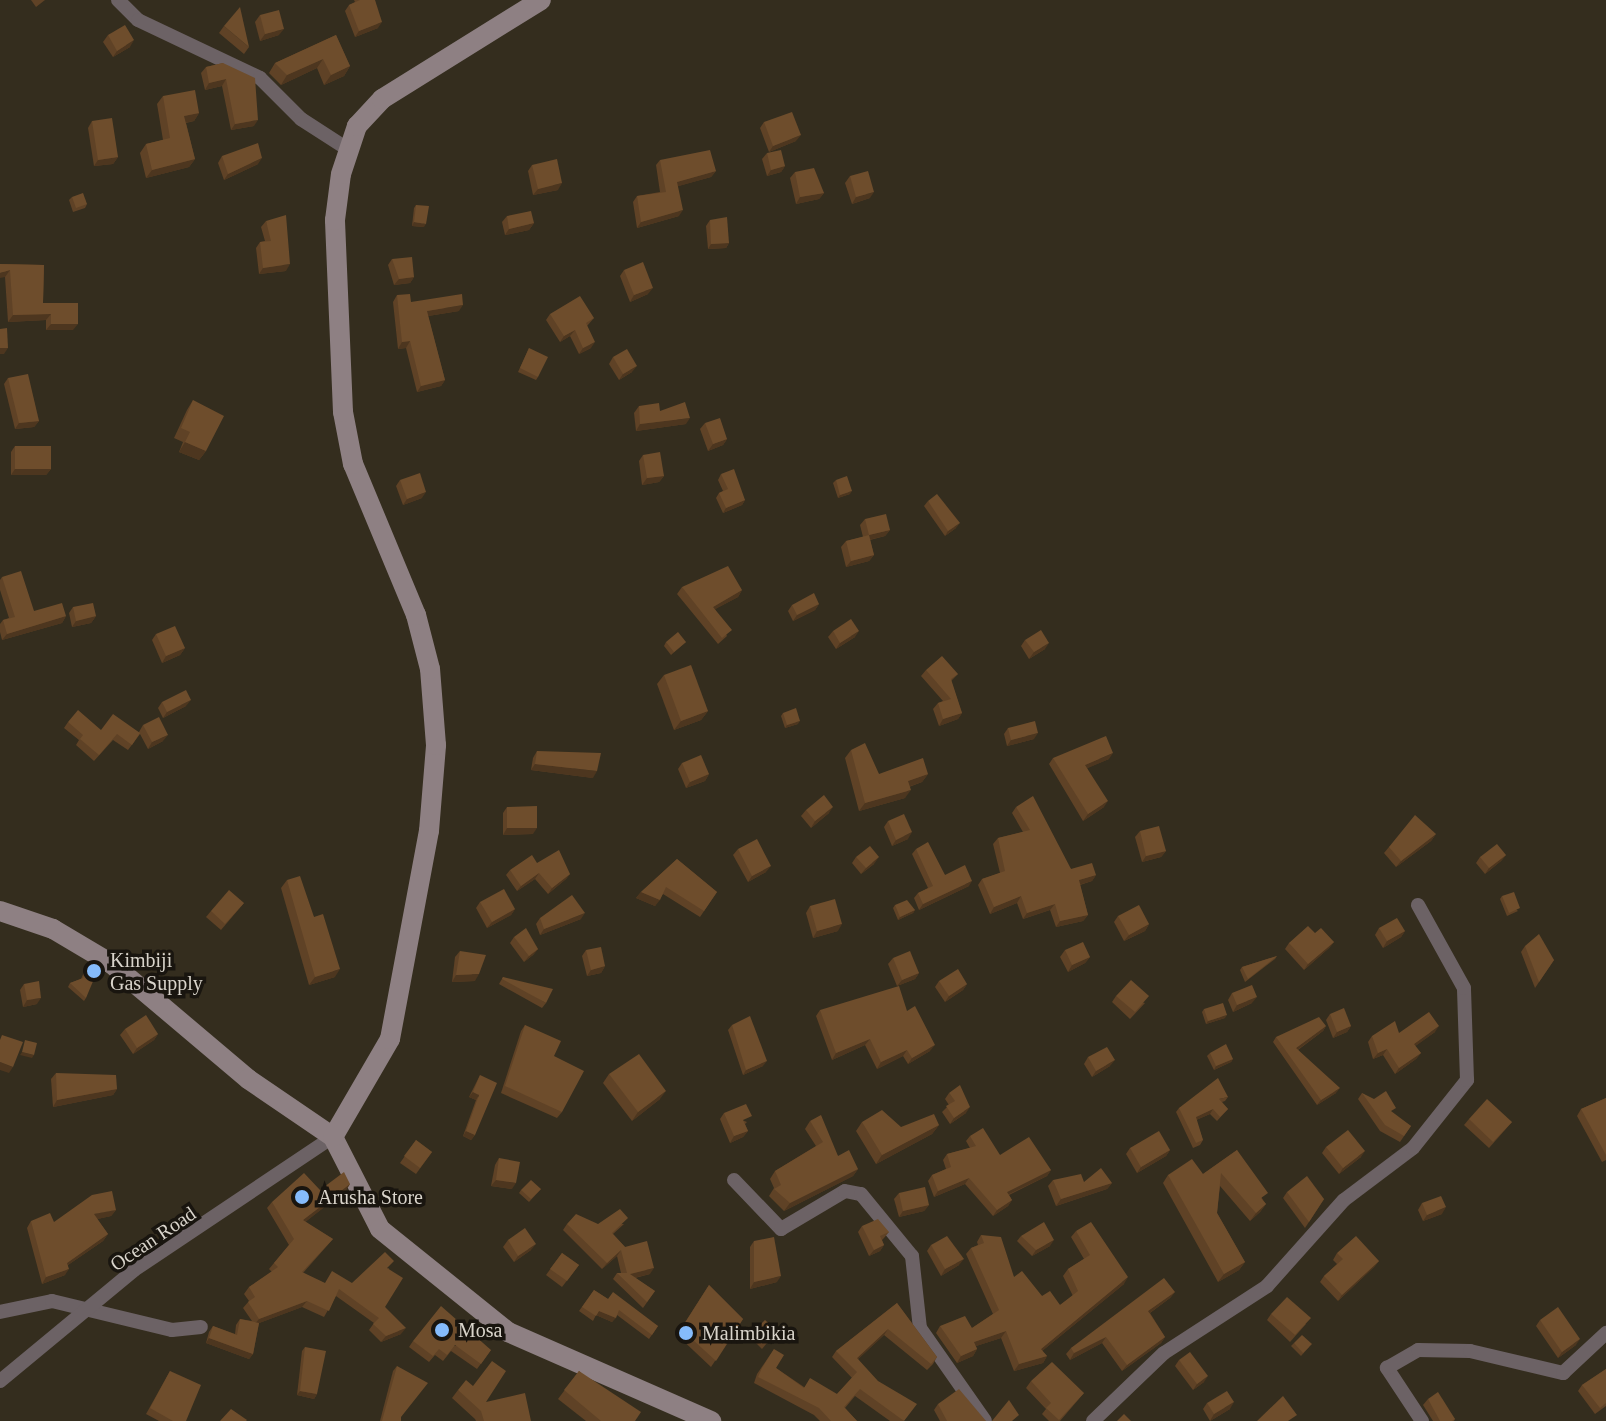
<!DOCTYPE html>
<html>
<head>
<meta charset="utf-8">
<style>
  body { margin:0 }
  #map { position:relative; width:1606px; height:1421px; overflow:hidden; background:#342d1e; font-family:"Times New Roman",serif }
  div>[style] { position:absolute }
  .street>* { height:14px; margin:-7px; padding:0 7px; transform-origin:7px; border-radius:7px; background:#6c6265 }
  .secondary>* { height:20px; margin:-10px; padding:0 10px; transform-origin:10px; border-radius:10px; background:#8e8083 }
  .wall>* { inset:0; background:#5f4226 }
  .shaded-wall>* { inset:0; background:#4d361f }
  .building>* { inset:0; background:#6e4d2c }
  .dots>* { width:22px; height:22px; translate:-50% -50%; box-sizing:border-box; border:4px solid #19150f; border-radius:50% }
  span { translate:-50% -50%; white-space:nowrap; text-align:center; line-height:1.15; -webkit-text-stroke:7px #19150f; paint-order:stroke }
  .poi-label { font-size:20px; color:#d9d4cb }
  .left { translate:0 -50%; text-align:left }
  .street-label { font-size:20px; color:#d9d4cb }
</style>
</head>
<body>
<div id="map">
  <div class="street">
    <div style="left:118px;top:0;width:28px;rotate:45deg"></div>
    <div style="left:138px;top:20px;width:135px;rotate:25.4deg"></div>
    <div style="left:260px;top:78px;width:58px;rotate:45deg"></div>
    <div style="left:301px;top:119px;width:57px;rotate:32.9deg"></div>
    <div style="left:734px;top:1180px;width:68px;rotate:46.2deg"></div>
    <div style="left:781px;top:1229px;width:74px;rotate:-30.7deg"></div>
    <div style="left:845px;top:1191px;width:16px;rotate:11deg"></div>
    <div style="left:861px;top:1194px;width:80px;rotate:50.6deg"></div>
    <div style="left:912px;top:1256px;width:72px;rotate:83.7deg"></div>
    <div style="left:920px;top:1328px;width:113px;rotate:55deg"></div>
    <div style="left:0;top:1312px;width:53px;rotate:-11.9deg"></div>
    <div style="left:52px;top:1301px;width:123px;rotate:13.6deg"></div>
    <div style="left:172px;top:1330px;width:29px;rotate:-6deg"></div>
    <div style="left:0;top:1381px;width:174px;rotate:-39.6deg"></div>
    <div style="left:134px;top:1270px;width:239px;rotate:-33.8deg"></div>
    <div style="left:1093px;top:1421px;width:98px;rotate:-43.8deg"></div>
    <div style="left:1164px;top:1353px;width:123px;rotate:-33deg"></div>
    <div style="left:1267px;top:1286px;width:115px;rotate:-48.2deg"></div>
    <div style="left:1344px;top:1200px;width:86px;rotate:-37deg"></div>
    <div style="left:1413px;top:1148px;width:87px;rotate:-51.5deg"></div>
    <div style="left:1467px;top:1080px;width:92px;rotate:-91.9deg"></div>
    <div style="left:1464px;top:988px;width:95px;rotate:-119deg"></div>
    <div style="left:1422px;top:1421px;width:64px;rotate:-123.4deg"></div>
    <div style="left:1387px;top:1368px;width:36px;rotate:-30deg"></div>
    <div style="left:1418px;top:1350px;width:52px;rotate:1.1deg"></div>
    <div style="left:1470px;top:1351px;width:96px;rotate:13.3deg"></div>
    <div style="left:1563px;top:1373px;width:59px;rotate:-42.9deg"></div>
  </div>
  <div class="secondary">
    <div style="left:0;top:911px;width:56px;rotate:18.8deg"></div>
    <div style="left:53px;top:929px;width:69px;rotate:30.7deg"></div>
    <div style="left:112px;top:964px;width:178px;rotate:40.2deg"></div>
    <div style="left:248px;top:1079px;width:103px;rotate:34.3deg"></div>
    <div style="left:333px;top:1137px;width:103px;rotate:62.9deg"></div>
    <div style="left:380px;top:1229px;width:164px;rotate:38.8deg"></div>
    <div style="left:508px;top:1332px;width:222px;rotate:23.7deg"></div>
    <div style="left:333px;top:1137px;width:113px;rotate:-59.8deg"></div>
    <div style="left:390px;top:1039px;width:212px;rotate:-79.4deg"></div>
    <div style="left:429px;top:831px;width:86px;rotate:-85.3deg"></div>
    <div style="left:436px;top:745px;width:76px;rotate:-94.5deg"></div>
    <div style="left:430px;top:669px;width:56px;rotate:-104.5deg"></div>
    <div style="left:416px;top:615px;width:164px;rotate:-112.6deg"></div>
    <div style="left:353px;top:464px;width:53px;rotate:-100.9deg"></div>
    <div style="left:343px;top:412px;width:192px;rotate:-92.4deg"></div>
    <div style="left:335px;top:220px;width:46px;rotate:-82.6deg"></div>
    <div style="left:341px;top:174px;width:51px;rotate:-71.6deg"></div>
    <div style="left:357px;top:126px;width:37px;rotate:-47deg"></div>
    <div style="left:382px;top:99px;width:187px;rotate:-31.9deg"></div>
  </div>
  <div class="wall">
    <div style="clip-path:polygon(31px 0,45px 0,36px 7px)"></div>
    <div style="clip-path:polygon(354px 0,375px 0,378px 28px,355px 37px,345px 11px,349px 5px,355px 2px)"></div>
    <div style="clip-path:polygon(260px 15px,279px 35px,260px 41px,255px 22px)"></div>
    <div style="clip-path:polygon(224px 26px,249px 47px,244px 54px,219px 33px)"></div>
    <div style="clip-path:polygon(108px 35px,130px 47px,113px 57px,103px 42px)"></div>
    <div style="clip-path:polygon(336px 35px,350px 66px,344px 76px,324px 85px,317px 68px,281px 85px,269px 73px,275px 63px)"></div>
    <div style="clip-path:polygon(223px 63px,254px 126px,231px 130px,222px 86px,205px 90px,201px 73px,206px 67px)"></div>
    <div style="clip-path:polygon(163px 96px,199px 113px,194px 121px,186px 123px,195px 159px,189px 167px,146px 178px,140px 153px,146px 144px,163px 140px,157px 104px)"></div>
    <div style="clip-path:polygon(92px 121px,118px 157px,113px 164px,94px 166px,88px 128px)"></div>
    <div style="clip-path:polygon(764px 122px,796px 141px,769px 152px,760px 128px)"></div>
    <div style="clip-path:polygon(767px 153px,785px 166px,781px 172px,767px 176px,762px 159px)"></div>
    <div style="clip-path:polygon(222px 156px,258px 164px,224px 180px,218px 163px)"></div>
    <div style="clip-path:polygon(660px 160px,716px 171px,711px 177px,678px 186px,679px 216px,637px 228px,633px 202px,637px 196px,660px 192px,656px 165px)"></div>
    <div style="clip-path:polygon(532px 165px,558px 190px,533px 195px,528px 171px)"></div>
    <div style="clip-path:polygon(795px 172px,824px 193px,819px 199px,796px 204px,790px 178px)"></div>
    <div style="clip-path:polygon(850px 176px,870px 198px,852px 204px,845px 183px)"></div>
    <div style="clip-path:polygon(72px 197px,87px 204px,85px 208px,73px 212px,69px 200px)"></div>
    <div style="clip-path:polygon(416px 205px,424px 227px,412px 226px,414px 208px)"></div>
    <div style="clip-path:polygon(507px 216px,534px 223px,529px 230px,505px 235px,502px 222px)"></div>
    <div style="clip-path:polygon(710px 220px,729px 243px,726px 248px,708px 249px,706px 226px)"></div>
    <div style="clip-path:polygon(266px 221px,286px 271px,259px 274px,256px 248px,260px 242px,265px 241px,261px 227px)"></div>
    <div style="clip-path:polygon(392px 259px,414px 277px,410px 283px,394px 285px,388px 265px)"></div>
    <div style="clip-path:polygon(0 264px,44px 265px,43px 303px,73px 330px,46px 330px,46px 320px,8px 322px,5px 277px)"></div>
    <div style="clip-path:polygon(624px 270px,648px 294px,630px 302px,620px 276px)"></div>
    <div style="clip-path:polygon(397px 295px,411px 302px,459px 311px,428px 316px,445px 380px,441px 386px,417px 392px,406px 348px,398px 349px,393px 302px)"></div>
    <div style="clip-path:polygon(550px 314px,594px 318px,587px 326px,591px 348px,579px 354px,570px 336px,560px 342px,546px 320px)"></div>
    <div style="clip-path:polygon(529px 348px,538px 377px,536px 380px,518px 372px)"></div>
    <div style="clip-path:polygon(613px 357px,632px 372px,619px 380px,609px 364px)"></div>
    <div style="clip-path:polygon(8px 378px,39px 421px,34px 427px,15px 429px,4px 384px)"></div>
    <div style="clip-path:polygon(193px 400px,206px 451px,199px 460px,179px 452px,183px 442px,174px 438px,187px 410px)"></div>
    <div style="clip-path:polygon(639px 406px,660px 411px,686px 424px,636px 431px,634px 413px)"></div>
    <div style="clip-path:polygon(705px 423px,727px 439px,723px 445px,708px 451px,700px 429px)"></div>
    <div style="clip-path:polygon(15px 446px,51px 469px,46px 475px,11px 475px,11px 452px)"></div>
    <div style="clip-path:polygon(643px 455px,664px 476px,659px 482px,642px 485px,639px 461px)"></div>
    <div style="clip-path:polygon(721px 474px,745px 500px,742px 505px,723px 513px,716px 498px,719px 493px,723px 491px,718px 480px)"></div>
    <div style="clip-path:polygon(400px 480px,422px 498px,403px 505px,396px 486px)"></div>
    <div style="clip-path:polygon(836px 480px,850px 494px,838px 498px,833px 483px)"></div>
    <div style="clip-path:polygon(928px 501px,956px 528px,945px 536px,924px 506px)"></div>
    <div style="clip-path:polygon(865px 519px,890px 530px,885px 536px,870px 540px,874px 555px,869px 561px,846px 567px,841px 547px,846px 541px,863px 537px,860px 525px)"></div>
    <div style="clip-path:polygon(2px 577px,34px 611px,66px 616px,62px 623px,2px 640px,0 632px,0 624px,3px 620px,9px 618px,0 590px,0 580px)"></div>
    <div style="clip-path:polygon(682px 587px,742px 590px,738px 597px,715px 609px,727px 636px,718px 644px,677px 594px)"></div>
    <div style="clip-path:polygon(819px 604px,815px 610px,793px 621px,788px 611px,792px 605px)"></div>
    <div style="clip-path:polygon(73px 607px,96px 616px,91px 623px,72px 627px,69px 613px)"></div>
    <div style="clip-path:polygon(833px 631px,855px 637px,836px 649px,828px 637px)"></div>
    <div style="clip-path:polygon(156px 634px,185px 648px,180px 655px,162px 663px,152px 640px)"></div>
    <div style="clip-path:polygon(1025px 640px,1045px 649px,1029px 659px,1021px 646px)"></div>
    <div style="clip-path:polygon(666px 642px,686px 642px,671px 655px,664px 646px)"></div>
    <div style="clip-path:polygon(926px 670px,958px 674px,951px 681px,962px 713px,958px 719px,939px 726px,933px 709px,938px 703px,943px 701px,921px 676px)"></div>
    <div style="clip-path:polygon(664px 675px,708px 711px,701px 720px,674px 730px,657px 684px)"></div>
    <div style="clip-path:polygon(162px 702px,186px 706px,163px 718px,158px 708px)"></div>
    <div style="clip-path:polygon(783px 713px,798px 724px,785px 728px,781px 716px)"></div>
    <div style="clip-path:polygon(68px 722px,101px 730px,139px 732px,143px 725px,163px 741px,148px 749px,140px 734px,128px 750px,113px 740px,94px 761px,76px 745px,79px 740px,64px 728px)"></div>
    <div style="clip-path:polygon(1008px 728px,1034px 739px,1007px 746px,1004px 734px)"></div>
    <div style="clip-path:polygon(851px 750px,879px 774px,928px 774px,922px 782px,909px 787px,905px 798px,859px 811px,845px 758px)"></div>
    <div style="clip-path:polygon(537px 751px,593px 778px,531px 770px,533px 758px)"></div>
    <div style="clip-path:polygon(1053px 758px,1109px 759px,1087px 768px,1104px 807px,1083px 821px,1049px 764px)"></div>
    <div style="clip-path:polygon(682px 763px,709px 774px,705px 781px,686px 788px,678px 769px)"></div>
    <div style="clip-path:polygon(507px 807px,533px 834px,503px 835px,503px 813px)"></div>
    <div style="clip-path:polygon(1016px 807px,1071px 869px,1096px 875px,1092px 881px,1080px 885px,1088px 915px,1083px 921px,1056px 927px,1050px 910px,1023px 919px,1017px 903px,990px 914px,978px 885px,982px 879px,1000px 873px,993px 844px,998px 838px,1023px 832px,1012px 813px)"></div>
    <div style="clip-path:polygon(806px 810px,829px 813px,811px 828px,801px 816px)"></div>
    <div style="clip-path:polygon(888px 821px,908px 839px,892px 846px,884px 827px)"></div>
    <div style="clip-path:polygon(1140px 831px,1166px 851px,1161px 857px,1142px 862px,1135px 837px)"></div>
    <div style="clip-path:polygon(1436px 834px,1431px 841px,1396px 867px,1384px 853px,1389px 847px)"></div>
    <div style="clip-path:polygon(738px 849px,766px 872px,748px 882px,733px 855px)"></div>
    <div style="clip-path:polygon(916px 849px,945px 875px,969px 886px,919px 910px,914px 898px,918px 893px,928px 888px,912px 854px)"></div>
    <div style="clip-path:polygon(1506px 855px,1501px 861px,1485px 874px,1476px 863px,1480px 857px)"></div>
    <div style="clip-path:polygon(856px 857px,874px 864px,861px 874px,852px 863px)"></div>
    <div style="clip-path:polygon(677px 859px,717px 892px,700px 917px,663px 894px,655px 906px,636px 898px,641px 892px)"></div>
    <div style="clip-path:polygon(510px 870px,570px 874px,566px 879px,548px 894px,535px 879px,517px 891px,506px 875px)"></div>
    <div style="clip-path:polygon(287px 880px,314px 917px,335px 977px,309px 985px,281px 888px)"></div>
    <div style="clip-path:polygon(1502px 896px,1518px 911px,1507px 916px,1500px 899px)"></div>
    <div style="clip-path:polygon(480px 902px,515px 909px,511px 915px,487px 928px,476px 908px)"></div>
    <div style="clip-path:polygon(244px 903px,221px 930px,206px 917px,211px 911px)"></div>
    <div style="clip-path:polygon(895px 905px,915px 910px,913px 913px,898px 920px,893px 908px)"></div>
    <div style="clip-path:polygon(810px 906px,838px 931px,813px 938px,806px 913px)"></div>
    <div style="clip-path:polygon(1118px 916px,1149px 924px,1145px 931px,1124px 941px,1114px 922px)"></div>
    <div style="clip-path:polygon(540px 918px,581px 919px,540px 935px,536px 924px)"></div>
    <div style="clip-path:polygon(1379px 928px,1405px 931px,1401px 937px,1383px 948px,1375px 935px)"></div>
    <div style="clip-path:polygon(1315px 933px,1334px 942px,1329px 948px,1304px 970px,1285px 949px,1289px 943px)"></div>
    <div style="clip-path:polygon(514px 937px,538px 949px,533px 955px,524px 962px,510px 943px)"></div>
    <div style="clip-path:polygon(1525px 946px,1554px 960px,1535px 988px,1521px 952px)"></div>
    <div style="clip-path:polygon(586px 950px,605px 966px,601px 973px,587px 976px,582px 956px)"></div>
    <div style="clip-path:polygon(1065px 950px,1090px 957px,1085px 963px,1068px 972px,1060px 957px)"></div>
    <div style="clip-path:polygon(460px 951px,475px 981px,452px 982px,455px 957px)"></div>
    <div style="clip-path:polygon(1277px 956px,1275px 959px,1245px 982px,1240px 970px,1242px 967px)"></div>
    <div style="clip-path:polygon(893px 958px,919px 973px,915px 979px,897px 986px,888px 964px)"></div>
    <div style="clip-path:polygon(89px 961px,86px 998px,84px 1001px,68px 987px,70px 983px,81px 979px)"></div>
    <div style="clip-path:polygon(503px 977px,546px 1003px,542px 1008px,499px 984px)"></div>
    <div style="clip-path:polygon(939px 981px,967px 984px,963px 990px,945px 1002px,935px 987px)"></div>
    <div style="clip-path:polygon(24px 984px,37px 1004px,23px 1007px,20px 990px)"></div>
    <div style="clip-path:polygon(1232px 993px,1252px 1003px,1233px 1012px,1228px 1000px)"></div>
    <div style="clip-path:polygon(1116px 996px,1145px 1003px,1130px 1019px,1112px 1002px)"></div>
    <div style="clip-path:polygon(1204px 1009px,1225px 1018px,1206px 1024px,1202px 1012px)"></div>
    <div style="clip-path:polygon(820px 1010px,907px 1011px,930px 1051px,908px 1064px,903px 1056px,877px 1069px,865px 1045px,832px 1060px,816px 1016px)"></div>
    <div style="clip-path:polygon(1330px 1014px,1351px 1026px,1347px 1032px,1333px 1038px,1326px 1020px)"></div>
    <div style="clip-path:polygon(525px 1025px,554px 1056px,562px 1112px,557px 1118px,501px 1093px,521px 1031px)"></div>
    <div style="clip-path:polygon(732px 1025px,763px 1066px,743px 1075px,728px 1030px)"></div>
    <div style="clip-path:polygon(1326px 1026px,1323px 1031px,1298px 1050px,1336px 1093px,1317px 1105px,1273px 1042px,1276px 1037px)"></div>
    <div style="clip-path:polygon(125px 1029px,158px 1034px,154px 1040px,133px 1054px,120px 1035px)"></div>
    <div style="clip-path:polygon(1435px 1032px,1415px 1046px,1421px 1053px,1416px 1059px,1395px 1074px,1383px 1055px,1373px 1059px,1368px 1042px,1372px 1036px,1399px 1033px)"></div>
    <div style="clip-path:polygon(1210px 1053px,1233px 1059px,1231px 1062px,1214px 1070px,1207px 1056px)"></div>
    <div style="clip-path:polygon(1088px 1057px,1110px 1066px,1092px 1077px,1084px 1064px)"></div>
    <div style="clip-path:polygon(56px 1073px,117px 1089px,113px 1095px,53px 1107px,51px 1079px)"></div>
    <div style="clip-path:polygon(609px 1074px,660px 1099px,632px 1121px,603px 1083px)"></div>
    <div style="clip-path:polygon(480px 1075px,475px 1135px,471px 1140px,463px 1136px,476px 1100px,469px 1097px)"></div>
    <div style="clip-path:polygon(949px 1093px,966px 1113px,950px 1124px,942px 1112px,949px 1105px,945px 1099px)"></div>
    <div style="clip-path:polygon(1362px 1093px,1411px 1126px,1400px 1142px,1380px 1131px,1358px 1099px)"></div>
    <div style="clip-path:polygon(1228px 1097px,1225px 1101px,1222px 1102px,1228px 1109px,1217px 1121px,1210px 1114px,1196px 1120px,1203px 1140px,1200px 1145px,1193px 1148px,1176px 1112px,1179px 1108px)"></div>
    <div style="clip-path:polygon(1606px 1098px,1606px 1160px,1602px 1162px,1577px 1116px,1581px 1109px)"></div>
    <div style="clip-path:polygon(724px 1113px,747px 1122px,745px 1124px,748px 1131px,743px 1137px,730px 1143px,720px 1119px)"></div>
    <div style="clip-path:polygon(1469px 1119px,1512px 1122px,1489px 1148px,1464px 1125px)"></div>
    <div style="clip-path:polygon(810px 1121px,838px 1156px,858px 1169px,853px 1176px,784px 1211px,769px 1196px,774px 1188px,770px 1179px,775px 1171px,816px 1146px,805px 1129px)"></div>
    <div style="clip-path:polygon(862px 1122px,901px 1127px,939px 1125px,932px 1134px,876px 1164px,856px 1131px)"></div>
    <div style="clip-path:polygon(970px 1136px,1000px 1155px,1051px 1170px,1047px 1176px,1009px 1195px,1012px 1200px,1008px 1206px,993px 1216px,965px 1184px,934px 1197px,928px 1181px,932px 1175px,946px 1169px,943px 1160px,947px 1154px,970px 1148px,966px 1141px)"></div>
    <div style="clip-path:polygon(416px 1140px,432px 1152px,416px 1174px,400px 1163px)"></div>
    <div style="clip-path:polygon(1326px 1147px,1361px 1157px,1339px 1174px,1322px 1153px)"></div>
    <div style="clip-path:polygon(1130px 1148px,1170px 1150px,1166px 1156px,1137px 1173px,1126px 1154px)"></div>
    <div style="clip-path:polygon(1237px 1150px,1263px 1200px,1266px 1204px,1260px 1212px,1250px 1221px,1220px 1186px,1217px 1213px,1245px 1262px,1239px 1270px,1218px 1282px,1163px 1183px,1168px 1175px,1203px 1174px)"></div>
    <div style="clip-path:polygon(499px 1158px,512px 1189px,491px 1186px,495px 1165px)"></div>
    <div style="clip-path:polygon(1053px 1180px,1084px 1182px,1112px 1183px,1107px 1189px,1056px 1206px,1048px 1186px)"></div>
    <div style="clip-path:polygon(350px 1184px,346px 1190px,305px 1222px,333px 1239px,303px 1273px,324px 1283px,352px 1283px,389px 1268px,385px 1307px,401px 1334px,381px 1342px,369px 1330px,374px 1323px,336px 1296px,324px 1317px,302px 1307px,259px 1323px,253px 1354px,249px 1359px,206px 1343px,209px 1332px,213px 1326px,235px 1334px,236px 1325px,240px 1319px,252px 1321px,243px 1308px,249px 1301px,244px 1294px,249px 1287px,272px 1272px,269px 1269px,289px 1245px,267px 1208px,272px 1202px)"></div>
    <div style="clip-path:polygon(541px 1189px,529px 1202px,519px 1193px,521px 1190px)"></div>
    <div style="clip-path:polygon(1287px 1192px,1324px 1199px,1305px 1228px,1283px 1198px)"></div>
    <div style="clip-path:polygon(899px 1193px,929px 1205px,924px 1211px,899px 1217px,894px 1199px)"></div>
    <div style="clip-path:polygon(1422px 1203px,1442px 1214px,1423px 1221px,1418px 1210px)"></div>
    <div style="clip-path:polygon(116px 1210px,111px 1216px,97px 1219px,108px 1234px,103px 1241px,68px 1265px,65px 1275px,42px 1284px,27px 1228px,31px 1221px,54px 1222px)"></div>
    <div style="clip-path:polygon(567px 1224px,624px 1224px,613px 1234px,650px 1274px,635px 1278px,655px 1291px,643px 1308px,613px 1279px,617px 1273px,621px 1273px,617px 1256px,602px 1269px,563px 1230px)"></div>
    <div style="clip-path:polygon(862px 1226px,889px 1232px,884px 1238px,882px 1240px,884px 1245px,880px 1251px,869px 1256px,858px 1232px)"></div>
    <div style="clip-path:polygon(1076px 1231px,1124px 1284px,1042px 1351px,1047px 1356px,1043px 1363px,1014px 1371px,1001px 1338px,976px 1346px,977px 1349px,973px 1356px,957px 1363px,936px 1333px,940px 1326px,972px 1328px,993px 1314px,966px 1254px,971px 1248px,978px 1245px,977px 1242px,981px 1235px,1014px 1277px,1042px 1296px,1060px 1305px,1073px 1296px,1063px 1276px,1068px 1269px,1084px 1259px,1071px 1237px)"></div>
    <div style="clip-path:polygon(1021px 1236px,1050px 1246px,1032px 1256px,1017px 1241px)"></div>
    <div style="clip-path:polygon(508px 1240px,531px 1250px,514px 1262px,503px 1247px)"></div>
    <div style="clip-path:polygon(754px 1241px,777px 1282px,750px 1289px,750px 1247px)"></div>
    <div style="clip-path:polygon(931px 1245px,959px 1265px,941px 1276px,927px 1251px)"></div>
    <div style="clip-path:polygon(562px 1253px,579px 1265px,562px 1287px,546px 1275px)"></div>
    <div style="clip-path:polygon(1337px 1253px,1379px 1261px,1374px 1267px,1338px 1301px,1320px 1282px,1324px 1276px,1337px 1264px,1333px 1260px)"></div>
    <div style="clip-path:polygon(709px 1285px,743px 1319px,711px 1367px,677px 1335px)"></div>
    <div style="clip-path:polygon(594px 1290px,608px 1299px,658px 1326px,649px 1339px,617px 1315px,612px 1322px,596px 1315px,593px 1321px,579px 1311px)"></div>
    <div style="clip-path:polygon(1175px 1292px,1170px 1298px,1150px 1313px,1165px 1337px,1161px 1343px,1122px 1371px,1102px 1343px,1070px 1360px,1066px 1354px,1071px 1348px)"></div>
    <div style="clip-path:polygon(897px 1303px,937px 1357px,933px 1364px,927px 1370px,884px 1335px,858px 1359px,904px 1421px,890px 1421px,855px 1396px,845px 1408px,857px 1421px,820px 1421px,814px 1415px,754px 1383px,757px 1374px,774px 1349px,776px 1368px,804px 1387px,837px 1394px,852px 1378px,832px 1357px,836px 1351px)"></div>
    <div style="clip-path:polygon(1271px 1314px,1306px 1324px,1290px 1342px,1267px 1320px)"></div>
    <div style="clip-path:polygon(1540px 1320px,1576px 1345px,1558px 1358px,1536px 1326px)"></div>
    <div style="clip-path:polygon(754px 1331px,777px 1331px,762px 1349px,750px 1337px)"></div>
    <div style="clip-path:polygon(413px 1341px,491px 1350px,477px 1369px,451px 1351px,443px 1361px,435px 1355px,429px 1362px,409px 1347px)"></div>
    <div style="clip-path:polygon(1294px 1343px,1309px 1347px,1301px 1356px,1291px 1346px)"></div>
    <div style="clip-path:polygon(305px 1347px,317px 1394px,314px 1399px,297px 1395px,302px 1351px)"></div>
    <div style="clip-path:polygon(1179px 1360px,1204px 1382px,1193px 1390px,1175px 1366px)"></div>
    <div style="clip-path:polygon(397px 1366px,401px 1421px,380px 1421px,393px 1371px)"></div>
    <div style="clip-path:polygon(1606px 1369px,1606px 1406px,1595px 1414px,1578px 1391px,1582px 1385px)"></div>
    <div style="clip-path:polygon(170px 1371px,186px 1421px,159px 1421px,146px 1414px)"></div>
    <div style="clip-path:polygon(579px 1371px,635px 1421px,586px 1421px,558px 1399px)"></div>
    <div style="clip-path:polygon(1031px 1381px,1084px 1393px,1060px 1421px,1049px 1421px,1042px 1414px,1046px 1409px,1026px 1388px)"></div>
    <div style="clip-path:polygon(458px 1390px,486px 1402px,531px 1421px,476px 1421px,475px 1419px,452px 1398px)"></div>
    <div style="clip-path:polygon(1428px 1399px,1455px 1419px,1454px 1421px,1433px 1421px,1423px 1405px)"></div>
    <div style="clip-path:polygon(1207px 1403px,1230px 1409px,1210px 1421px,1203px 1409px)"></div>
    <div style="clip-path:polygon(938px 1404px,986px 1421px,940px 1421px,934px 1410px)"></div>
  </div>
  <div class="shaded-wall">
    <div style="clip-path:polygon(382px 22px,378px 28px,355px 37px,359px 31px)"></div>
    <div style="clip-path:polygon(284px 29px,279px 35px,260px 41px,265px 34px)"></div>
    <div style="clip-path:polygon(134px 40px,130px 47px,113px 57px,117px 51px)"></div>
    <div style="clip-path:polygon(323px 59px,317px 68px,281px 85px,287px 75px)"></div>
    <div style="clip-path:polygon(350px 66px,344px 76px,324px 85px,331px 75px)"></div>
    <div style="clip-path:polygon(226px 79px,222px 86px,205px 90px,209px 83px)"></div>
    <div style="clip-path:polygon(199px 113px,194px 121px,178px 124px,184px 116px)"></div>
    <div style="clip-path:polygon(258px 120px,254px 126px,231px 130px,235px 124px)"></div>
    <div style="clip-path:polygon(801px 135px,796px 141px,769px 152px,773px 146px)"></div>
    <div style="clip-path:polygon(118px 157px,113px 164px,94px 166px,98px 160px)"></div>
    <div style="clip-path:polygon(262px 158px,258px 164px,224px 180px,228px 174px)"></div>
    <div style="clip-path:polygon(195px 159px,189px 167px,146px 178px,152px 170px)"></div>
    <div style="clip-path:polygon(785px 166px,781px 172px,767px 176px,771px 170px)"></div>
    <div style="clip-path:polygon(716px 171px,711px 177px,672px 188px,677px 182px)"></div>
    <div style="clip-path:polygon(562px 183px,558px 190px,533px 195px,538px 189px)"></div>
    <div style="clip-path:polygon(874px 192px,870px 198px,852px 204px,856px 197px)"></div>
    <div style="clip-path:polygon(824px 193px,819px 199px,796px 204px,800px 197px)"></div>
    <div style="clip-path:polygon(683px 210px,679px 216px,637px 228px,641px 222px)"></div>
    <div style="clip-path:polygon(414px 222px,426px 224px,424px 227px,412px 226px)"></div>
    <div style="clip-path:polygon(534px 223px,529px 230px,505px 235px,509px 229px)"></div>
    <div style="clip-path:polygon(729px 243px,726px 248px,708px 249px,711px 244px)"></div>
    <div style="clip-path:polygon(290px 264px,286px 271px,259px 274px,263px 268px)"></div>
    <div style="clip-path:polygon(10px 270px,5px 277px,0 278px,0 273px)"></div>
    <div style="clip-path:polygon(414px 277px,410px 283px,394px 285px,399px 279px)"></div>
    <div style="clip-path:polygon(653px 288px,648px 294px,630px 302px,634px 295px)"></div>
    <div style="clip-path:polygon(463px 305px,459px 311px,422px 317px,427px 311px)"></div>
    <div style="clip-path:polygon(51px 314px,46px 320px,8px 322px,13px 315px)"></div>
    <div style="clip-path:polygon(51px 324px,78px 324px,73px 330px,46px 330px)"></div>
    <div style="clip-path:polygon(575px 330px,570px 336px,560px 342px,564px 336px)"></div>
    <div style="clip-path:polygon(410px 341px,406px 348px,398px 349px,402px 342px)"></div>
    <div style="clip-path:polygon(595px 342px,591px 348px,579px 354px,583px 348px)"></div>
    <div style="clip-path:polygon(0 348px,8px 348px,4px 354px,0 354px)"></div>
    <div style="clip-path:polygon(637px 366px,632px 372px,619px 380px,623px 374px)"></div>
    <div style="clip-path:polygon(445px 380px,441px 386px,417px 392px,421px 386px)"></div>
    <div style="clip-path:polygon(690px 418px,686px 424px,636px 431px,640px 424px)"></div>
    <div style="clip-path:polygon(39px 421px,34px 427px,15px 429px,19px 423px)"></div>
    <div style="clip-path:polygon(727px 439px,723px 445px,708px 451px,713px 444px)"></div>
    <div style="clip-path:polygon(185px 442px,206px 451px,199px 460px,179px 452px)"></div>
    <div style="clip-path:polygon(15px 469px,51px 469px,46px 475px,11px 475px)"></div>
    <div style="clip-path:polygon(664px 476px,659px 482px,642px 485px,647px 478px)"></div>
    <div style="clip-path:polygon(852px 491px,850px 494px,838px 498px,840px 495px)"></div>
    <div style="clip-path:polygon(426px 492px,422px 498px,403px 505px,407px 499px)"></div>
    <div style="clip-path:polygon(745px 500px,742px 505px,723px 513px,726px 508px)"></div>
    <div style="clip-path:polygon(960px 523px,956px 528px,945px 536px,948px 531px)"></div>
    <div style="clip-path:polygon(890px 530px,885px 536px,864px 541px,869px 535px)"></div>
    <div style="clip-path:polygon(874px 555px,869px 561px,846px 567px,851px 561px)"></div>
    <div style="clip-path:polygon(742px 590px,738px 597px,708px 613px,713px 607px)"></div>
    <div style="clip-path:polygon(819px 604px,815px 610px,793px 621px,797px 615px)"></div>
    <div style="clip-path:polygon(66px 616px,62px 623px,2px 640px,7px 634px)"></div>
    <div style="clip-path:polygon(96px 616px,91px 623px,72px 627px,76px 621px)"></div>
    <div style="clip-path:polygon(859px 631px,855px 637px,836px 649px,840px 643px)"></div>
    <div style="clip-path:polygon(1049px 643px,1045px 649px,1029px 659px,1034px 652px)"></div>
    <div style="clip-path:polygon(185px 648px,180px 655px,162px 663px,166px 656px)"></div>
    <div style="clip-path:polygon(191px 700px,186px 706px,163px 718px,167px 712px)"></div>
    <div style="clip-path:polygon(708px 711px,701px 720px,674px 730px,681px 721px)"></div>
    <div style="clip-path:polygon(962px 713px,958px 719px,939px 726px,943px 719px)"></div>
    <div style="clip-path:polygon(800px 721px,798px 724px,785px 728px,787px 725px)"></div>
    <div style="clip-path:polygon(1038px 733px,1034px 739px,1007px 746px,1011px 740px)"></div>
    <div style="clip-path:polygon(168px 735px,163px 741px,148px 749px,152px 742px)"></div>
    <div style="clip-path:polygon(1113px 753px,1109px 759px,1081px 771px,1085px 765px)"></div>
    <div style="clip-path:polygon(535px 764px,597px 771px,593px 778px,531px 770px)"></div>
    <div style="clip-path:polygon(709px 774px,705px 781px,686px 788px,690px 782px)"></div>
    <div style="clip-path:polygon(928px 774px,922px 782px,902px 789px,908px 781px)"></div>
    <div style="clip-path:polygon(911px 790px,905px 798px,859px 811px,865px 803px)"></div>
    <div style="clip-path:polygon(1108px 801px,1104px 807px,1083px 821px,1088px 814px)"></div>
    <div style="clip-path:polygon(833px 807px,829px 813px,811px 828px,815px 821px)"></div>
    <div style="clip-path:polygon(507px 828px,537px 828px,533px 834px,503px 835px)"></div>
    <div style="clip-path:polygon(912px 832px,908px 839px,892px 846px,896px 840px)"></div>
    <div style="clip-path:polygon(1436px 834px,1431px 841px,1396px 867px,1401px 861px)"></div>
    <div style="clip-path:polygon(1166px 851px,1161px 857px,1142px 862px,1146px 856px)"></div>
    <div style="clip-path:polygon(1506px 855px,1501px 861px,1485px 874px,1489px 868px)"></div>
    <div style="clip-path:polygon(879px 857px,874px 864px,861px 874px,866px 868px)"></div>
    <div style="clip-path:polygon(771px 866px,766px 872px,748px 882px,752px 876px)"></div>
    <div style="clip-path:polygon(539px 873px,535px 879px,517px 891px,521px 886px)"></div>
    <div style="clip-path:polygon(570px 874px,566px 879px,548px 894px,552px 888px)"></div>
    <div style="clip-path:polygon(1096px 875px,1092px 881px,1075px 886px,1079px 880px)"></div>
    <div style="clip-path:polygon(972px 881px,969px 886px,919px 910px,923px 904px)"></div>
    <div style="clip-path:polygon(641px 892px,660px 900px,655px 906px,636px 898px)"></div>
    <div style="clip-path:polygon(1021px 896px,1017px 903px,990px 914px,994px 907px)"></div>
    <div style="clip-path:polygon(1055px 904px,1050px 910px,1023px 919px,1027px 913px)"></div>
    <div style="clip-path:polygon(515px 909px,511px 915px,487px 928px,492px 922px)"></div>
    <div style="clip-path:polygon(915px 910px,913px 913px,898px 920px,900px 917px)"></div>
    <div style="clip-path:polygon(585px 913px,581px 919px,540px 935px,544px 929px)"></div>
    <div style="clip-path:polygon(1088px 915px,1083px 921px,1056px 927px,1060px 921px)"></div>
    <div style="clip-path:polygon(842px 924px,838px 931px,813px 938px,817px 931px)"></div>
    <div style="clip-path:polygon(1149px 924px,1145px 931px,1124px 941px,1129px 935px)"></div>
    <div style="clip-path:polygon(1405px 931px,1401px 937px,1383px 948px,1387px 941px)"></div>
    <div style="clip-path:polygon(1334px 942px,1329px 948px,1304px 970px,1308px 964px)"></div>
    <div style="clip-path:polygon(538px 949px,533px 955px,524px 962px,529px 956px)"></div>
    <div style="clip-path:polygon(1090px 957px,1085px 963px,1068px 972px,1072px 965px)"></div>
    <div style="clip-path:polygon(605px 966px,601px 973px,587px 976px,591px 970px)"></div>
    <div style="clip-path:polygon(340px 969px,335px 977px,309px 985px,315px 977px)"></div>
    <div style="clip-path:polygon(919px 973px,915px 979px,897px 986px,902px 980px)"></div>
    <div style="clip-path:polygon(479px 974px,475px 981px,452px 982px,456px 975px)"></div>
    <div style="clip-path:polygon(967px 984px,963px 990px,945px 1002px,949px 996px)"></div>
    <div style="clip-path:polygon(1257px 997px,1252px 1003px,1233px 1012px,1237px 1005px)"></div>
    <div style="clip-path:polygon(41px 998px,37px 1004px,23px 1007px,27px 1000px)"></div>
    <div style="clip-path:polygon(1227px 1015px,1225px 1018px,1206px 1024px,1208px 1021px)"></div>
    <div style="clip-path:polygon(1326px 1026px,1323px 1031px,1293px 1053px,1296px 1048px)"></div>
    <div style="clip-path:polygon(1351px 1026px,1347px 1032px,1333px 1038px,1337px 1032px)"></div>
    <div style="clip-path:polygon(1439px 1026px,1435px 1032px,1410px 1050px,1414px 1044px)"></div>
    <div style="clip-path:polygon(158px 1034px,154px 1040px,133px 1054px,137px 1048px)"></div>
    <div style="clip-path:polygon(870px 1039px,865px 1045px,832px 1060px,836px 1053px)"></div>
    <div style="clip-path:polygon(935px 1045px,930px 1051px,908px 1064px,912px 1058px)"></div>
    <div style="clip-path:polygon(1387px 1049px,1383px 1055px,1373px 1059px,1378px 1053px)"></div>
    <div style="clip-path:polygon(907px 1050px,903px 1056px,877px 1069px,881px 1062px)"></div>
    <div style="clip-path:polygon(22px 1052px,34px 1055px,32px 1058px,20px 1055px)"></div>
    <div style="clip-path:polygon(1421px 1053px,1416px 1059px,1395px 1074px,1399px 1068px)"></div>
    <div style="clip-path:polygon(1233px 1059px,1231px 1062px,1214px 1070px,1216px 1066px)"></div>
    <div style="clip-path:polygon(1115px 1060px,1110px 1066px,1092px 1077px,1096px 1071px)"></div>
    <div style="clip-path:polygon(767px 1061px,763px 1066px,743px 1075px,746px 1070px)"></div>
    <div style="clip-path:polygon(0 1062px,13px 1067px,9px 1073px,0 1070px)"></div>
    <div style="clip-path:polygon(1340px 1088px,1336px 1093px,1317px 1105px,1321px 1100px)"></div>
    <div style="clip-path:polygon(117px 1089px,113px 1095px,53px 1107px,57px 1100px)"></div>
    <div style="clip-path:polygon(666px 1091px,660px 1099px,632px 1121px,638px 1112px)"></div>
    <div style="clip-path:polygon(473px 1092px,479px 1095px,476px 1100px,469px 1097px)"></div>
    <div style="clip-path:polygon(970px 1107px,966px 1113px,950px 1124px,954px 1118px)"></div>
    <div style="clip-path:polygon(1213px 1109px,1210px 1114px,1192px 1122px,1196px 1117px)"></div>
    <div style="clip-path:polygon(939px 1125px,932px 1134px,876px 1164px,882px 1155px)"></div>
    <div style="clip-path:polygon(466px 1131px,475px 1135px,471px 1140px,463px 1136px)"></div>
    <div style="clip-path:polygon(748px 1131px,743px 1137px,730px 1143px,734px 1136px)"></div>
    <div style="clip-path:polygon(1170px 1150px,1166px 1156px,1137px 1173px,1141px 1167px)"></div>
    <div style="clip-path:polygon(1365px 1151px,1361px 1157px,1339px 1174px,1343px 1168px)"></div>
    <div style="clip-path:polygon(858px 1169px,853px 1176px,784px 1211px,790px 1203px)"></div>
    <div style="clip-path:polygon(1051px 1170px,1047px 1176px,1003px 1197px,1007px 1192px)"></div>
    <div style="clip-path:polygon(969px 1178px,965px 1184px,934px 1197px,938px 1191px)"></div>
    <div style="clip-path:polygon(496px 1180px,516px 1183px,512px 1189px,491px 1186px)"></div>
    <div style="clip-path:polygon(1112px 1183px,1107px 1189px,1056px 1206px,1061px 1199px)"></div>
    <div style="clip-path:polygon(350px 1184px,346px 1190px,299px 1227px,303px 1220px)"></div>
    <div style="clip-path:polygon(1012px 1200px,1008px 1206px,993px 1216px,997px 1210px)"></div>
    <div style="clip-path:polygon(1266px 1204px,1260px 1212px,1250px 1221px,1256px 1213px)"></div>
    <div style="clip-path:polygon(929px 1205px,924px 1211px,899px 1217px,903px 1211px)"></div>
    <div style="clip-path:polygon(1446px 1207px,1442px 1214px,1423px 1221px,1427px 1215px)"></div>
    <div style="clip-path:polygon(116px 1210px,111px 1216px,89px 1221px,94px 1214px)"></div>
    <div style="clip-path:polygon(108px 1234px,103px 1241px,62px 1269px,67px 1263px)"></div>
    <div style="clip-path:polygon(1054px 1240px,1050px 1246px,1032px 1256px,1036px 1250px)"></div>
    <div style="clip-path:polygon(536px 1244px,531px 1250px,514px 1262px,518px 1256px)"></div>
    <div style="clip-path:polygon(884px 1245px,880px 1251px,869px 1256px,874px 1250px)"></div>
    <div style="clip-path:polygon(621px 1250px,617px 1256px,602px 1269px,607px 1263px)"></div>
    <div style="clip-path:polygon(964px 1259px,959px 1265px,941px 1276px,945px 1269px)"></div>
    <div style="clip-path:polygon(1379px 1261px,1374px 1267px,1338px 1301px,1342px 1295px)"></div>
    <div style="clip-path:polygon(1245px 1262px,1239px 1270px,1218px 1282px,1224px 1274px)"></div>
    <div style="clip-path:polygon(654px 1268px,650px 1274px,625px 1280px,630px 1274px)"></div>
    <div style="clip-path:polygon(69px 1269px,65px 1275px,42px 1284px,46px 1277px)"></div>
    <div style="clip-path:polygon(781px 1276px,777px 1282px,750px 1289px,754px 1282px)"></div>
    <div style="clip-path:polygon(1128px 1277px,1124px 1284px,1036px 1356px,1041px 1349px)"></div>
    <div style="clip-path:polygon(1175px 1292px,1170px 1298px,1144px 1317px,1148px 1311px)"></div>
    <div style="clip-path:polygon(307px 1301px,302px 1307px,254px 1325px,259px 1319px)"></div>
    <div style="clip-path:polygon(599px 1311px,616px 1318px,612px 1322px,596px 1315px)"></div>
    <div style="clip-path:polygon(406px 1328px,401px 1334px,381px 1342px,386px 1336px)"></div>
    <div style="clip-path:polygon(888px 1329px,884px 1335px,853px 1364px,857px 1358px)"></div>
    <div style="clip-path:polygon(1006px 1331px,1001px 1338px,970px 1348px,974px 1342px)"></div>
    <div style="clip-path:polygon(1106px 1337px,1102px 1343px,1070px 1360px,1074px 1353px)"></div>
    <div style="clip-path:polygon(1165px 1337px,1161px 1343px,1122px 1371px,1127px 1365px)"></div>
    <div style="clip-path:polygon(209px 1338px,253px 1354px,249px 1359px,206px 1343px)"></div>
    <div style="clip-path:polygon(1580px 1339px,1576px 1345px,1558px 1358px,1562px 1352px)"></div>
    <div style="clip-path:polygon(977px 1349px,973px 1356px,957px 1363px,961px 1356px)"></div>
    <div style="clip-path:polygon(1047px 1356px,1043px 1363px,1014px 1371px,1019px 1364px)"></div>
    <div style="clip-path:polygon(1208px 1376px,1204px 1382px,1193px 1390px,1197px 1384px)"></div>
    <div style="clip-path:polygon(300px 1391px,317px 1394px,314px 1399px,297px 1395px)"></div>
    <div style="clip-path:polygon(1234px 1402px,1230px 1409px,1210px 1421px,1214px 1414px)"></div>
  </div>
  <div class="building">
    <div style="clip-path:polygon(360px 0,375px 0,382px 22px,359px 31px,349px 5px)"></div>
    <div style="clip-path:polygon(240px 7px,249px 47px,224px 26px)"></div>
    <div style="clip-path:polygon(279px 10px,284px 29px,265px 34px,260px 15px)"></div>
    <div style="clip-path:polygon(125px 25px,134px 40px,117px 51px,108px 35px)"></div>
    <div style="clip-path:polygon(336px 35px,350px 66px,331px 75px,323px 59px,287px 75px,275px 63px)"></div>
    <div style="clip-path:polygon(223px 63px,255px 78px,258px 120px,235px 124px,226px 79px,209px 83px,206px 67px)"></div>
    <div style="clip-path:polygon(195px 90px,199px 113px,184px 116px,195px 159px,152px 170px,146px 144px,170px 138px,163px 96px)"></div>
    <div style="clip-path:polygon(792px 112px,801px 135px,773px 146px,764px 122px)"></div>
    <div style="clip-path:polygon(112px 118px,118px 157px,98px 160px,92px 121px)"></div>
    <div style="clip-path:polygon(258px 143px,262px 158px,228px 174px,222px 156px)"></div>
    <div style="clip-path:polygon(710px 150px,716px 171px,677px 182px,683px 210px,641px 222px,637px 196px,666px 192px,660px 160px)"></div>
    <div style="clip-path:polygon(781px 150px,785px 166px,771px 170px,767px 153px)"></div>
    <div style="clip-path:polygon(557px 159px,562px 183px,538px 189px,532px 165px)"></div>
    <div style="clip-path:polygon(814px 168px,824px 193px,800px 197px,795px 172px)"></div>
    <div style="clip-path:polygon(868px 171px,874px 192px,856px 197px,850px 176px)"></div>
    <div style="clip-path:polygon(83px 193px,87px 204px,76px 208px,72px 197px)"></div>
    <div style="clip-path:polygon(416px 205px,429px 206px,426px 224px,414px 222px)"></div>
    <div style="clip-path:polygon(531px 211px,534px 223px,509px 229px,507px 216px)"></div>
    <div style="clip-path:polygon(286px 215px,290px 264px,263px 268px,260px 242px,271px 241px,266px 221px)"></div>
    <div style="clip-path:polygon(727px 217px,729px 243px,711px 244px,710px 220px)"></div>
    <div style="clip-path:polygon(412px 257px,414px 277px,399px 279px,392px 259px)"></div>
    <div style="clip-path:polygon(643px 262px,653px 288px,634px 295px,624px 270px)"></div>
    <div style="clip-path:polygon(0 264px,44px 265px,43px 303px,78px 303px,78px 324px,51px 324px,51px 314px,13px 315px,10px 270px,0 273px)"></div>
    <div style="clip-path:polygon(410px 294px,411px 302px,462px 294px,463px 305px,427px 311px,445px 380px,421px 386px,410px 341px,402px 342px,397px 295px)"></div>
    <div style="clip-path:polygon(580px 296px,594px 318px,586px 323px,595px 342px,583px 348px,575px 330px,564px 336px,550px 314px)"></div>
    <div style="clip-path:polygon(7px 328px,8px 348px,0 348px,0 329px)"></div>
    <div style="clip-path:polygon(529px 348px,548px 357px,538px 377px,520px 368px)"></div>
    <div style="clip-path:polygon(627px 349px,637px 366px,623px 374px,613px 357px)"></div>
    <div style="clip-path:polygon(28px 374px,39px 421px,19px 423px,8px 378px)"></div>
    <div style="clip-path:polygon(193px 400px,224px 416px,206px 451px,185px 442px,190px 432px,181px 428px)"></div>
    <div style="clip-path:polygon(685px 402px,690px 418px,640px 424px,639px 406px,659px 403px,660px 411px)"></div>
    <div style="clip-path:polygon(720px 418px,727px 439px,713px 444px,705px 423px)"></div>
    <div style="clip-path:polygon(15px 446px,51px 446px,51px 469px,15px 469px)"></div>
    <div style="clip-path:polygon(660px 452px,664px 476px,647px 478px,643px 455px)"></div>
    <div style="clip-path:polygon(734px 469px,745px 500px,726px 508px,719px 493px,728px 489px,721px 474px)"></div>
    <div style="clip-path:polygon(420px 473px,426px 492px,407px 499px,400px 480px)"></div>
    <div style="clip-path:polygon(847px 476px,852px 491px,840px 495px,836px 480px)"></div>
    <div style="clip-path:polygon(937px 494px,960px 523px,948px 531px,928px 501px)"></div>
    <div style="clip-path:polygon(886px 514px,890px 530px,869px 535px,865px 519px)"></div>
    <div style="clip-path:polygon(869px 535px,874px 555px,851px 561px,846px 541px)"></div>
    <div style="clip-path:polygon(728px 566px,742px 590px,713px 607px,732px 630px,722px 638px,682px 587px)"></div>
    <div style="clip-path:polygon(21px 571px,34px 611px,62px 603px,66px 616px,7px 634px,3px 620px,15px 617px,2px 577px)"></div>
    <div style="clip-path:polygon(814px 593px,819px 604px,797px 615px,792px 605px)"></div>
    <div style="clip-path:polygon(93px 603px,96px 616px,76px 621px,73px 607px)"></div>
    <div style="clip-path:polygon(851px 619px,859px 631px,840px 643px,833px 631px)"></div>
    <div style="clip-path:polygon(175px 626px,185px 648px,166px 656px,156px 634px)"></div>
    <div style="clip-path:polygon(1041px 630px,1049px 643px,1034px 652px,1025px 640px)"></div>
    <div style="clip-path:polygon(678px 632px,686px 642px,674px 652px,666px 642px)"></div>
    <div style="clip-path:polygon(942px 656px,958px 674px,951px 679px,962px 713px,943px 719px,938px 703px,951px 699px,926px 670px)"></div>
    <div style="clip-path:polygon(691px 665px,708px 711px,681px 721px,664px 675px)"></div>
    <div style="clip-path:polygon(186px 690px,191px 700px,167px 712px,162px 702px)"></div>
    <div style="clip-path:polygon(796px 708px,800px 721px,787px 725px,783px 713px)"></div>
    <div style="clip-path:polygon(78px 710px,101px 730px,113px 714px,140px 733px,132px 745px,117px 734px,99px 755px,80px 739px,83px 735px,68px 722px)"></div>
    <div style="clip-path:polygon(159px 717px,168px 735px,152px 742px,143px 725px)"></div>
    <div style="clip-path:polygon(1035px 721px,1038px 733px,1011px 740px,1008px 728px)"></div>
    <div style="clip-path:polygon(1106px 736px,1113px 753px,1085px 765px,1108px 801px,1088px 814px,1053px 758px)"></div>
    <div style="clip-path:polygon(865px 743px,879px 774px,923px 758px,928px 774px,908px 781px,911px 790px,865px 803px,851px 750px)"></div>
    <div style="clip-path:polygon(537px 751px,601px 753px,597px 771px,535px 764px)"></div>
    <div style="clip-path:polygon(701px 755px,709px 774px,690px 782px,682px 763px)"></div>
    <div style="clip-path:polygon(824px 795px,833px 807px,815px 821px,806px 810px)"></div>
    <div style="clip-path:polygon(1033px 796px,1071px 869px,1092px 863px,1096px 875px,1079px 880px,1088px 915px,1060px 921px,1055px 904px,1027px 913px,1021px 896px,994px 907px,982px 879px,1005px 871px,998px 838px,1030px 830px,1016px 807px)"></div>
    <div style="clip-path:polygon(537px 806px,537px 828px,507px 828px,507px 807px)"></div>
    <div style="clip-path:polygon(904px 814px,912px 832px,896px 840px,888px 821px)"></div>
    <div style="clip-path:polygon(1415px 815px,1436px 834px,1401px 861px,1389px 847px)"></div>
    <div style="clip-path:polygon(1159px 826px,1166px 851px,1146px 856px,1140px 831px)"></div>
    <div style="clip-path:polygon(757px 839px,771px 866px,752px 876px,738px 849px)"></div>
    <div style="clip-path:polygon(928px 842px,945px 875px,965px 865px,972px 881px,923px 904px,918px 893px,933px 886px,916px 849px)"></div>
    <div style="clip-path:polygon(1497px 844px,1506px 855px,1489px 868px,1480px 857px)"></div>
    <div style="clip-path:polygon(870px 846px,879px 857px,866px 868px,856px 857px)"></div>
    <div style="clip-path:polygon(559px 850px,570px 874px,552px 888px,539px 873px,521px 886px,510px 870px,532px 855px,537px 863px)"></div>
    <div style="clip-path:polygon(677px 859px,717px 892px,704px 911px,666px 887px,660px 900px,641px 892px)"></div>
    <div style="clip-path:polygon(300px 876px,314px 917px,323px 914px,340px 969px,315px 977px,287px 880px)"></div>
    <div style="clip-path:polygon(504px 889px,515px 909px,492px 922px,480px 902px)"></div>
    <div style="clip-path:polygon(229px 890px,244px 903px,225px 924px,211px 911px)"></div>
    <div style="clip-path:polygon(1514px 892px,1520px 908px,1509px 913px,1502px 896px)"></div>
    <div style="clip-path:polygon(572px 895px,585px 913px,544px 929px,540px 918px)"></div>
    <div style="clip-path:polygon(835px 899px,842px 924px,817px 931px,810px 906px)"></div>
    <div style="clip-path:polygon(907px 900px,915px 910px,900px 917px,895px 905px)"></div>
    <div style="clip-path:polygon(1139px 905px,1149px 924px,1129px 935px,1118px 916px)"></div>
    <div style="clip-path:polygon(1397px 918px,1405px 931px,1387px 941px,1379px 928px)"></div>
    <div style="clip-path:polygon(1308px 926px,1315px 933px,1321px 928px,1334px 942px,1308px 964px,1289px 943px)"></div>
    <div style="clip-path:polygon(526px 928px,538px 949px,529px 956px,514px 937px)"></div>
    <div style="clip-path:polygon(1539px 934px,1554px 960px,1539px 982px,1525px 946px)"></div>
    <div style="clip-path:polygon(1083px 942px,1090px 957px,1072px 965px,1065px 950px)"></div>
    <div style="clip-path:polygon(601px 947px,605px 966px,591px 970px,586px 950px)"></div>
    <div style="clip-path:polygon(460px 951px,486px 955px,479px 974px,456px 975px)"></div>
    <div style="clip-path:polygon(910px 951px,919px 973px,902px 980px,893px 958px)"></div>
    <div style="clip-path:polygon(1277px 956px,1248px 979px,1242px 967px)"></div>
    <div style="clip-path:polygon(89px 961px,99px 967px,86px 998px,70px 983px,83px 978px)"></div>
    <div style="clip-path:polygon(958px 969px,967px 984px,949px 996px,939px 981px)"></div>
    <div style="clip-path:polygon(503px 977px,553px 989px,546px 1003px,502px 979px)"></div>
    <div style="clip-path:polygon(1131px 980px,1149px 996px,1135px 1012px,1116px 996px)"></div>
    <div style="clip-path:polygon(39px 981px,41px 998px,27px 1000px,24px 984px)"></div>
    <div style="clip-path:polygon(1252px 985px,1257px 997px,1237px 1005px,1232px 993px)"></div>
    <div style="clip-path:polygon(899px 986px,907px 1011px,915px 1006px,935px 1045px,912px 1058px,907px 1050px,881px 1062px,870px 1039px,836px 1053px,820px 1010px)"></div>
    <div style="clip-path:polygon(1223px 1003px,1227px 1015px,1208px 1021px,1204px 1009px)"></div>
    <div style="clip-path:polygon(1344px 1008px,1351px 1026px,1337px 1032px,1330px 1014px)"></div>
    <div style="clip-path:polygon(1429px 1012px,1439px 1026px,1414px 1044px,1421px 1053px,1399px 1068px,1387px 1049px,1378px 1053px,1372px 1036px,1395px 1021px,1399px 1033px)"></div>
    <div style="clip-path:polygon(146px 1015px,158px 1034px,137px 1048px,125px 1029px)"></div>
    <div style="clip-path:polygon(750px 1016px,767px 1061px,746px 1070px,732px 1025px)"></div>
    <div style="clip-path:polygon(1319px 1017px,1326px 1026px,1296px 1048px,1340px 1088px,1321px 1100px,1276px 1037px)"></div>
    <div style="clip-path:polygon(525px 1025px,561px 1041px,554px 1056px,584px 1071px,562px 1112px,505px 1086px)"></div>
    <div style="clip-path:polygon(2px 1035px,23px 1042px,13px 1067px,0 1062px,0 1040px)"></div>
    <div style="clip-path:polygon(25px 1040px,37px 1043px,34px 1055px,22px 1052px)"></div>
    <div style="clip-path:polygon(1226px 1044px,1233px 1059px,1216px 1066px,1210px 1053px)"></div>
    <div style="clip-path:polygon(1107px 1047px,1115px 1060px,1096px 1071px,1088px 1057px)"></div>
    <div style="clip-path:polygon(639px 1054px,666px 1091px,638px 1112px,609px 1074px)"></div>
    <div style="clip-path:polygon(56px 1073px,116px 1075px,117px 1089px,57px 1100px)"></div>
    <div style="clip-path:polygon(480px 1075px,497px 1083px,475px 1135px,466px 1131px,479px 1095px,473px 1092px)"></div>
    <div style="clip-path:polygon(1218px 1078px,1228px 1097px,1219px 1099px,1228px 1109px,1220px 1117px,1213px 1109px,1196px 1117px,1203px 1140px,1196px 1143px,1179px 1108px)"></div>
    <div style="clip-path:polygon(960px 1085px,970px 1107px,954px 1118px,946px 1106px,955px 1101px,949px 1093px)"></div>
    <div style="clip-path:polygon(1386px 1091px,1396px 1108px,1391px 1111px,1411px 1126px,1404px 1136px,1385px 1125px,1362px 1093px,1374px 1099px)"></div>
    <div style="clip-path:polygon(1606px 1098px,1606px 1155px,1581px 1109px)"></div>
    <div style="clip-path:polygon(1487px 1099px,1512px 1122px,1493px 1142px,1469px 1119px)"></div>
    <div style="clip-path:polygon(746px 1104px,752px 1116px,743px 1120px,748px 1131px,734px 1136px,724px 1113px)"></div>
    <div style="clip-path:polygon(882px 1110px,901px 1127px,934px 1114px,939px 1125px,882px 1155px,862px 1122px)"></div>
    <div style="clip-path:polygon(821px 1115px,838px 1156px,849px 1150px,858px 1169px,790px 1203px,774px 1189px,781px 1185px,775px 1171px,823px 1142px,810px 1121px)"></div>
    <div style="clip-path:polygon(983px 1128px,1000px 1155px,1029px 1137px,1051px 1170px,1007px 1192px,1012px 1200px,997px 1210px,969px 1178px,938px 1191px,932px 1175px,951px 1167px,947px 1154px,976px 1146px,970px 1136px)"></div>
    <div style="clip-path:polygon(1348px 1130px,1365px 1151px,1343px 1168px,1326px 1147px)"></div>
    <div style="clip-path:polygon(1159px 1131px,1170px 1150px,1141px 1167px,1130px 1148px)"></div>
    <div style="clip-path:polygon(416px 1140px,432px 1152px,420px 1168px,404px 1156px)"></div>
    <div style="clip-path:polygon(1237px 1150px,1268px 1193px,1261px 1198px,1266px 1204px,1256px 1213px,1221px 1173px,1217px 1213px,1245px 1262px,1224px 1274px,1168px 1175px,1192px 1159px,1203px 1174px)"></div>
    <div style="clip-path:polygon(499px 1158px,520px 1162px,516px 1183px,496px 1180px)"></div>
    <div style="clip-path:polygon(1101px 1168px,1112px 1183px,1061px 1199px,1053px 1180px,1081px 1174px,1084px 1182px)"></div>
    <div style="clip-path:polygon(344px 1172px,350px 1184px,303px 1220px,333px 1239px,302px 1272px,325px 1283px,332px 1271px,352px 1283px,385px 1252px,394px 1261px,387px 1268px,403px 1278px,385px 1307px,406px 1328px,386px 1336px,373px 1324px,379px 1318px,339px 1289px,329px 1311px,307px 1301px,259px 1319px,248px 1302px,255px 1297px,249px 1287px,278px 1267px,274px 1263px,294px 1239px,272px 1202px,304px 1173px,320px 1190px)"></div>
    <div style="clip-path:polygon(1307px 1176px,1324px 1199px,1309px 1222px,1287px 1192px)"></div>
    <div style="clip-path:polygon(531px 1180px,541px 1189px,531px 1199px,521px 1190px)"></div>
    <div style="clip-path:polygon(925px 1187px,929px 1205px,903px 1211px,899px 1193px)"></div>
    <div style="clip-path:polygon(112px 1191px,116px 1210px,94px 1214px,108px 1234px,67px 1263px,69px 1269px,46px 1277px,31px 1221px,50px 1213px,54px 1222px,92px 1195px)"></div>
    <div style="clip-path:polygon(1441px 1196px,1446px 1207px,1427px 1215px,1422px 1203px)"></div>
    <div style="clip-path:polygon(620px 1209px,628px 1218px,612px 1233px,625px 1247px,647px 1241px,654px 1268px,630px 1274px,655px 1291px,647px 1302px,617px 1273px,627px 1273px,621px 1250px,607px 1263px,567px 1224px,576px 1214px,598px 1224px)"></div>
    <div style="clip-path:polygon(878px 1219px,889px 1232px,880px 1236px,884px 1245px,874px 1250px,862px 1226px)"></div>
    <div style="clip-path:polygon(1044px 1222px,1054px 1240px,1036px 1250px,1021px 1236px)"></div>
    <div style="clip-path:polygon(1091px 1222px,1128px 1277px,1041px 1349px,1047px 1356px,1019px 1364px,1006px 1331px,974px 1342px,977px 1349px,961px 1356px,940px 1326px,965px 1316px,972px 1328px,999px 1310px,971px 1248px,984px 1243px,981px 1235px,1001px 1237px,1014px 1277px,1022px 1271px,1042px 1296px,1050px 1291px,1060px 1305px,1078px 1291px,1068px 1269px,1090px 1255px,1076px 1231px)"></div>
    <div style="clip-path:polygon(525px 1228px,536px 1244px,518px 1256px,508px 1240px)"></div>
    <div style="clip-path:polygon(947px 1236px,964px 1259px,945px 1269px,931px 1245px)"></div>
    <div style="clip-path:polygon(1356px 1236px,1379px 1261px,1342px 1295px,1324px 1276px,1343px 1259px,1337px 1253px)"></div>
    <div style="clip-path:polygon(774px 1237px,781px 1276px,754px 1282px,754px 1241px)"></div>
    <div style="clip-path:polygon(562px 1253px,579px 1265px,567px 1281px,550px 1269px)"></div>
    <div style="clip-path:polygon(1164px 1278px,1175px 1292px,1148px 1311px,1165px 1337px,1127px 1365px,1106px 1337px,1074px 1353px,1071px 1348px)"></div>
    <div style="clip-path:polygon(709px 1285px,743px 1319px,716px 1361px,681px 1329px)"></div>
    <div style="clip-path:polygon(594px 1290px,608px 1299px,613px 1292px,658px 1326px,652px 1335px,619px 1310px,616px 1318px,599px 1311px,596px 1316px,582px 1307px)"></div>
    <div style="clip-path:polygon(1287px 1297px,1311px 1318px,1295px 1335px,1271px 1314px)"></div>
    <div style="clip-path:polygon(897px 1303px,937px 1357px,931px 1364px,888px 1329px,857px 1358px,878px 1381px,917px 1404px,904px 1421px,860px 1389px,844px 1407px,857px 1421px,831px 1421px,819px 1408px,758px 1377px,762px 1368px,774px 1349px,784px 1355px,776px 1368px,804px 1388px,810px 1378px,837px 1394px,857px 1372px,836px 1351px)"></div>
    <div style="clip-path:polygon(441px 1306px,491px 1350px,481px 1364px,455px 1345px,447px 1355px,439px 1349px,433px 1356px,413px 1341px)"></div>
    <div style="clip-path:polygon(1558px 1307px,1580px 1339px,1562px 1352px,1540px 1320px)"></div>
    <div style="clip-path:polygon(240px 1319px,259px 1323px,253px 1354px,209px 1338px,213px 1326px,237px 1335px)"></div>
    <div style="clip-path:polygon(765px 1320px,777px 1331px,766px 1343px,754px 1331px)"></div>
    <div style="clip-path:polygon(1302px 1335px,1312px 1344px,1303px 1353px,1294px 1343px)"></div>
    <div style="clip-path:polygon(305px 1347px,326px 1351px,317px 1394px,300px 1391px)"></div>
    <div style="clip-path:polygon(1190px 1352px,1208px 1376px,1197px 1384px,1179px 1360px)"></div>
    <div style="clip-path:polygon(492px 1361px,506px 1371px,486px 1402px,525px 1393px,531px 1421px,484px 1421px,481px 1411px,458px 1390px,466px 1380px,473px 1386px)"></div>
    <div style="clip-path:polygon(1052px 1362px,1084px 1393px,1059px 1420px,1046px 1408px,1051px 1403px,1031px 1381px)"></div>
    <div style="clip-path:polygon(397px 1366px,428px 1383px,401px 1417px,401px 1421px,382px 1421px)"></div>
    <div style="clip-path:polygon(1606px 1369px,1606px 1403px,1600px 1408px,1582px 1385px)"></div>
    <div style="clip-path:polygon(170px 1371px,201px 1385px,186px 1421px,173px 1421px,150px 1408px)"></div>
    <div style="clip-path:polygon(579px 1371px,641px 1412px,635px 1421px,601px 1421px,564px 1390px)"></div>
    <div style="clip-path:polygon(959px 1389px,986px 1421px,947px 1421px,938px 1404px)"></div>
    <div style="clip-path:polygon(1227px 1391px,1234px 1402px,1214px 1414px,1207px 1403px)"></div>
    <div style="clip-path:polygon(1438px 1392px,1455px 1419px,1452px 1421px,1440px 1421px,1428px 1399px)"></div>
    <div style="clip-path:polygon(1283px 1396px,1297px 1415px,1288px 1421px,1257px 1421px)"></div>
    <div style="clip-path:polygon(1009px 1400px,1019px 1415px,1012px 1421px,992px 1421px)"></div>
    <div style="clip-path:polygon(231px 1409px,247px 1420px,246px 1421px,220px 1421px)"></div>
    <div style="clip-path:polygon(1124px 1414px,1131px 1421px,1117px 1421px)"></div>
  </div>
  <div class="dots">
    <div style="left:94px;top:971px;background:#85bbfb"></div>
    <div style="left:302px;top:1197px;background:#85bbfb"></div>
    <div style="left:442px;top:1330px;background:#85bbfb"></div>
    <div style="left:686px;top:1333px;background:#85bbfb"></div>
  </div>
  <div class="poi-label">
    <span class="left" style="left:110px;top:972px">Kimbiji<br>Gas Supply</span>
    <span class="left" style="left:318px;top:1197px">Arusha Store</span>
    <span class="left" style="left:458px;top:1330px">Mosa</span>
    <span class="left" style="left:702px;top:1333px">Malimbikia</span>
  </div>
  <div class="street-label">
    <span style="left:153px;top:1239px;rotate:-34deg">Ocean Road</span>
  </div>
</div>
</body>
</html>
